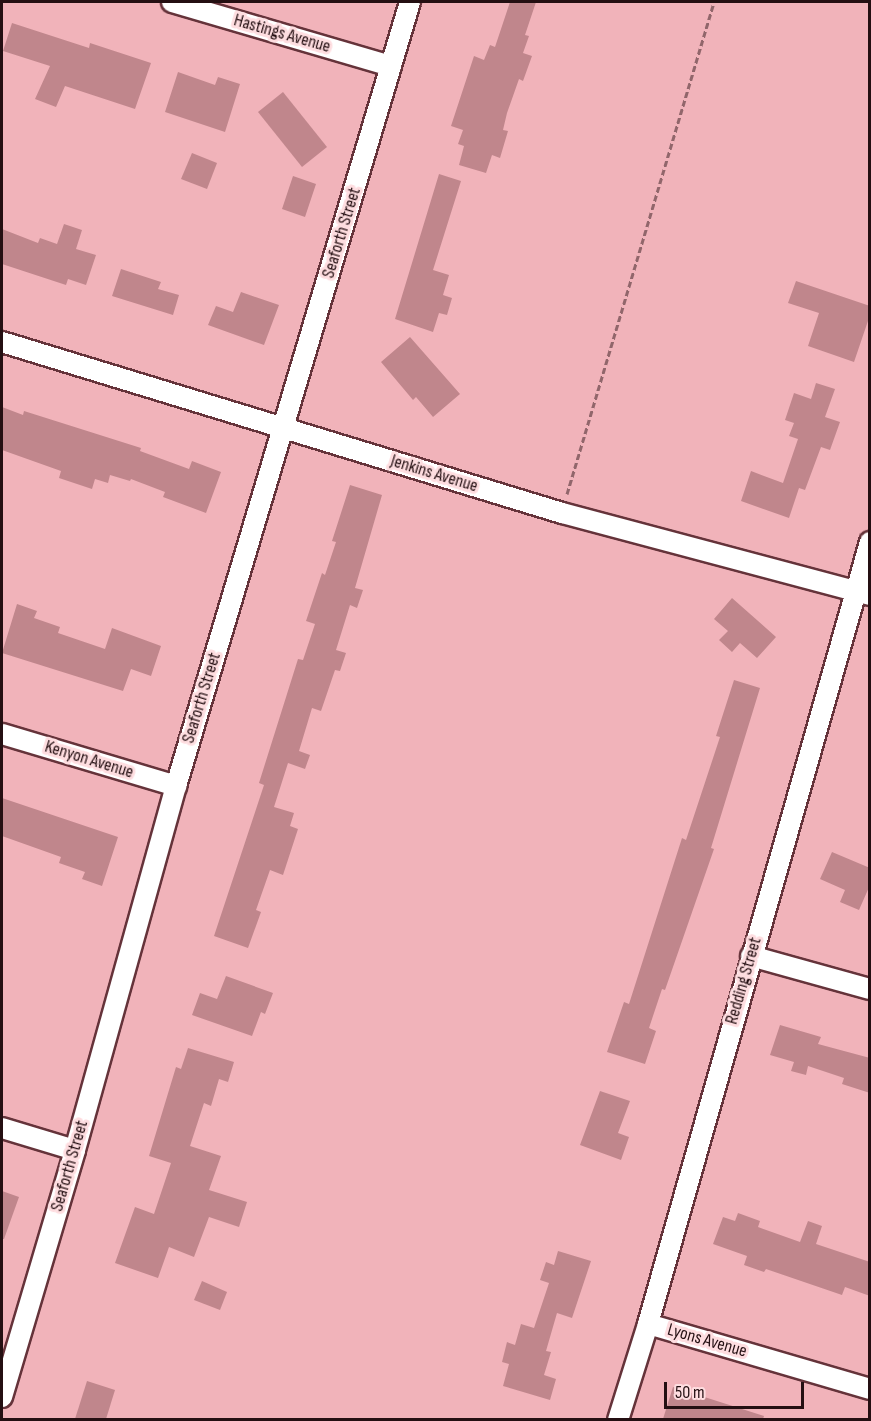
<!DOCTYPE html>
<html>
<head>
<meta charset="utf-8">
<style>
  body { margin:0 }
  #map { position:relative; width:871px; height:1421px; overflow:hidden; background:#f1b3ba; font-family:"Sofia Sans Condensed",sans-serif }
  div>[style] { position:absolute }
  .building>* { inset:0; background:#c0868c }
  .path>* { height:3px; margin-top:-1.5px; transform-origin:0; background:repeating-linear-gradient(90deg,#91666b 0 6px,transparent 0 9px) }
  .roads { filter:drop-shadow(2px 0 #65333a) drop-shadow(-2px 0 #65333a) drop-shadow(0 2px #65333a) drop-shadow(0 -2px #65333a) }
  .minor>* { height:20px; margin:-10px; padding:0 10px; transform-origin:10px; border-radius:10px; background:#fff }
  span { translate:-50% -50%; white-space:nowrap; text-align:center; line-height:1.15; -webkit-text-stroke:6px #fedde0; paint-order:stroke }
  .street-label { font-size:18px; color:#240f12 }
  .frame { position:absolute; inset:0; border:3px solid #240f12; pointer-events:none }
  .scale { position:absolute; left:664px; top:1382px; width:140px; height:27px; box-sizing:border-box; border:3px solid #240f12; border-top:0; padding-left:8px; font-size:18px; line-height:21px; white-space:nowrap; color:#240f12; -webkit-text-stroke:4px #fedde0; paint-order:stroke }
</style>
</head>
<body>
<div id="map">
  <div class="building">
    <div style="clip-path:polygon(510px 2px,536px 2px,525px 35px,529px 36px,523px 53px,532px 56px,523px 81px,519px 79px,507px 113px,503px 130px,508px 131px,500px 158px,492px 155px,486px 173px,459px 165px,464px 146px,458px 144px,463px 130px,451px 126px,474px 56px,484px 60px,490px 45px,495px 47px)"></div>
    <div style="clip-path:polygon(12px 23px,89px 48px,90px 43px,151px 63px,135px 109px,65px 86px,56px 107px,35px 99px,50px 66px,3px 51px)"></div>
    <div style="clip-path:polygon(178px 72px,215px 85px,218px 77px,240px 84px,225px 132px,165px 112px)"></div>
    <div style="clip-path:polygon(283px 92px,327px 147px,302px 167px,258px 112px)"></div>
    <div style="clip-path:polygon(192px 153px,217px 163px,207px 189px,181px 179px)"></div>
    <div style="clip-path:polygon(439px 174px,461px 181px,433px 270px,449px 275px,443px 295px,452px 298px,447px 315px,439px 313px,433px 332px,395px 319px)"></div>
    <div style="clip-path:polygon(293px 176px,316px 184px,305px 217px,282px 209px)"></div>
    <div style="clip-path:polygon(64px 224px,82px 230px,76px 249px,96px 255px,86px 285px,68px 279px,66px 285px,2px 264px,2px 229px,38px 243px,40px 238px,57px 244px)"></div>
    <div style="clip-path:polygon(121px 269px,161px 282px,158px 289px,179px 295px,173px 315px,112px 296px)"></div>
    <div style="clip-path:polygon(796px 281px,870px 306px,870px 315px,854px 362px,808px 346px,819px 313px,788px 303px)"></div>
    <div style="clip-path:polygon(241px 292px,279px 305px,264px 345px,208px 325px,216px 306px,233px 312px)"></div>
    <div style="clip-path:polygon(410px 337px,460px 394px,433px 417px,416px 397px,413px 400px,381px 362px)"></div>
    <div style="clip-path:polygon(816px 383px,835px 389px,825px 417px,840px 422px,830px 450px,821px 447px,805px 490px,799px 488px,789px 518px,741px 501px,751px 471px,783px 483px,798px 439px,789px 436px,794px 423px,785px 420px,794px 393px,811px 399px)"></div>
    <div style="clip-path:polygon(2px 407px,23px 415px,24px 411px,141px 448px,140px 451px,189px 469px,192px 461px,221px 472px,206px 513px,163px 497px,165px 492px,131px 479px,130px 481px,110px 475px,108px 483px,95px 479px,92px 489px,59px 478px,61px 471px,2px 450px)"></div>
    <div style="clip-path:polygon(350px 485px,382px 495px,355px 588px,363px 590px,357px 608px,350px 605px,336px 650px,346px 653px,340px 671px,335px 670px,321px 711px,312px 708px,299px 751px,310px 755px,305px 769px,288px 763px,274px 807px,294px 813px,290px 826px,298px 829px,283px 875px,270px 870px,256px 910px,261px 912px,248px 948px,214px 936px,264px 785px,259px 783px,298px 659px,303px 660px,315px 624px,306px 621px,322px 573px,325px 575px,336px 542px,332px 541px)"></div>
    <div style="clip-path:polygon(732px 598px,776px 637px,757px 658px,740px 643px,732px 652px,719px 640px,728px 631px,714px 619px)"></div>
    <div style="clip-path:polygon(17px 604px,37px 611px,34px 618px,60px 627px,58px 633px,105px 649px,112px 628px,161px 646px,151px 676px,131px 669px,123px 691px,2px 653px)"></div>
    <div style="clip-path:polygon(734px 680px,760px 688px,711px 848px,714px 849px,665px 990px,662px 989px,649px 1028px,656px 1031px,645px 1064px,607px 1052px,624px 1002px,629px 1004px,682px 838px,686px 840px,720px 737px,716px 736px)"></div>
    <div style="clip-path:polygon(2px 798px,118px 837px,102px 886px,82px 879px,85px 872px,59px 863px,61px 857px,2px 836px)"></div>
    <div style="clip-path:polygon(832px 852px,870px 868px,870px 885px,859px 910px,840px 902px,845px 890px,820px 879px)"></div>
    <div style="clip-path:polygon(226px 976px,273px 993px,265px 1014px,261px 1012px,252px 1036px,192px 1015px,200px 993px,217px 999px)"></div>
    <div style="clip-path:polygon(780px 1025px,821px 1037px,818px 1044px,870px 1058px,870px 1093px,842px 1084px,844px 1078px,808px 1066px,806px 1075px,791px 1071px,794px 1062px,770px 1055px)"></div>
    <div style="clip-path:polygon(188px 1048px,234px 1062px,228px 1082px,219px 1079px,211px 1106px,204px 1103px,190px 1146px,221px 1156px,209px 1190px,247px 1202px,239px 1227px,209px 1217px,194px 1257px,169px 1247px,158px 1278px,115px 1263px,135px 1207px,154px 1214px,171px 1163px,149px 1156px,176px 1067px,181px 1069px)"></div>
    <div style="clip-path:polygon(600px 1091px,630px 1101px,618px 1133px,629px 1137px,621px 1160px,580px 1145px)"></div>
    <div style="clip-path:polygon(2px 1191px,19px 1197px,4px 1239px,2px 1239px)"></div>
    <div style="clip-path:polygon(738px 1213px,760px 1221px,758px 1227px,800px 1242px,808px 1221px,822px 1226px,816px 1244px,870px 1262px,870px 1296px,845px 1287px,842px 1295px,766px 1269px,764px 1272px,744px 1265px,747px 1256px,713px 1244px,723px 1217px,735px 1221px)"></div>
    <div style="clip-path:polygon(558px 1251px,591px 1261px,572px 1318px,557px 1313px,546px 1351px,551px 1352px,544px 1375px,556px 1379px,550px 1400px,503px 1386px,509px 1364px,502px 1362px,507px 1342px,515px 1345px,521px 1324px,534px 1328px,549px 1283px,540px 1280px,546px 1262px,554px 1265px)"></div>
    <div style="clip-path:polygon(202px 1281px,227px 1292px,220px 1310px,194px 1300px)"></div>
    <div style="clip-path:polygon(87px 1381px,115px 1390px,106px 1419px,75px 1419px)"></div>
    <div style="clip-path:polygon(673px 1387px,764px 1416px,763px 1419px,663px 1419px)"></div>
  </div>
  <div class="path">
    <div style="left:567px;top:494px;width:513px;rotate:-73.36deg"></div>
  </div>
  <div class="roads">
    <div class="minor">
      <div style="left:172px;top:2px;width:228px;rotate:16.3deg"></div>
      <div style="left:2px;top:342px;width:586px;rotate:16.98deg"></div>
      <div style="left:562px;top:513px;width:319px;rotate:14.9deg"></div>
      <div style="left:2px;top:734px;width:182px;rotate:16.6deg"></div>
      <div style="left:751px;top:956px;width:123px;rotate:15.5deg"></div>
      <div style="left:2px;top:1128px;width:76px;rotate:16.8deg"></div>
      <div style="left:648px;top:1324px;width:231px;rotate:16.3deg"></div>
      <div style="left:2px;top:1397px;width:258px;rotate:-73.5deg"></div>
      <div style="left:75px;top:1150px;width:378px;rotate:-74.5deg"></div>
      <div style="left:176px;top:786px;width:818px;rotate:-73.38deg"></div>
      <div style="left:618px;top:1420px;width:101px;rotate:-72.6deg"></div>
      <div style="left:648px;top:1324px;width:813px;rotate:-74.15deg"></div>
    </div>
  </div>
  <div class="street-label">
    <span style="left:282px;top:34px;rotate:16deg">Hastings Avenue</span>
    <span style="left:342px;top:233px;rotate:-73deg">Seaforth Street</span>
    <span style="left:434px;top:474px;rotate:17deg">Jenkins Avenue</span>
    <span style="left:202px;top:698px;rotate:-73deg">Seaforth Street</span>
    <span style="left:89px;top:760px;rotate:17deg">Kenyon Avenue</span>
    <span style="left:744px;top:981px;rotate:-74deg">Redding Street</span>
    <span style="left:70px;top:1166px;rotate:-74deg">Seaforth Street</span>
    <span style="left:707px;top:1341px;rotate:16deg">Lyons Avenue</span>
  </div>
  <div class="frame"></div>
  <div class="scale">50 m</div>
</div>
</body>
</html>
